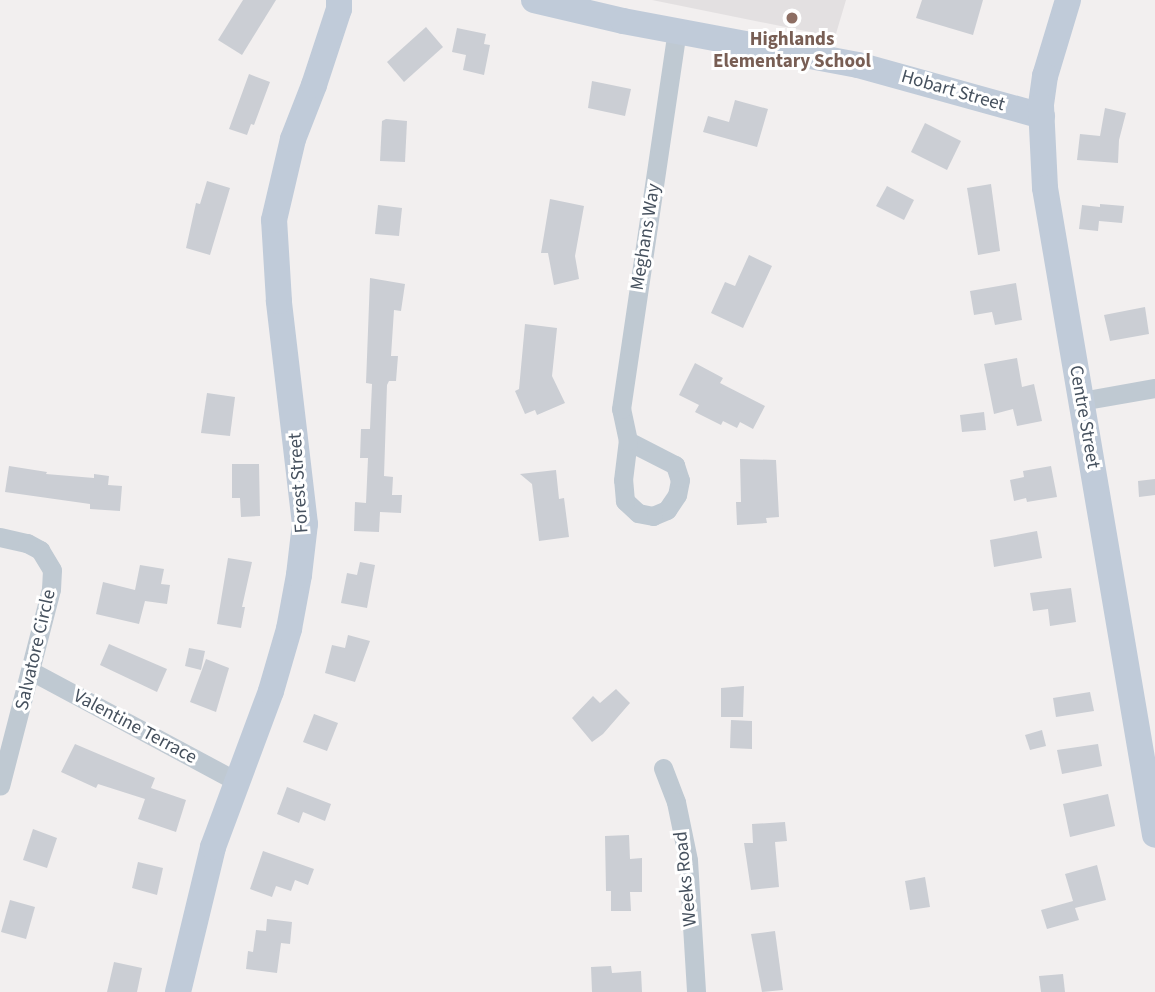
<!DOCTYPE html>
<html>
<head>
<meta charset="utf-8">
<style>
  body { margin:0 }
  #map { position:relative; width:1155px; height:992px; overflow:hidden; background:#f2efef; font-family:"Source Sans 3",sans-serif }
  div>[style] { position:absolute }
  .education>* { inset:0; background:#e3e0e1 }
  .building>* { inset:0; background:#cbced4 }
  .street>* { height:19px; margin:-9.5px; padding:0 9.5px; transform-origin:9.5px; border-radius:9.5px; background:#bfc9d2 }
  .secondary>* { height:26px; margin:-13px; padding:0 13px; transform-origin:13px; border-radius:13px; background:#c0cbd9 }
  .dots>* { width:19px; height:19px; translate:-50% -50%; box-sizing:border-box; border:4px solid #fff; border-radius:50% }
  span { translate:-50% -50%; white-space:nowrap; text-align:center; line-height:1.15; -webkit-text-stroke:6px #fff; paint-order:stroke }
  .education-label { font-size:19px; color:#785e54; font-weight:700 }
  .street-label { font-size:19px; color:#46515e }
</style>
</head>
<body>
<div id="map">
  <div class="education">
    <div style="clip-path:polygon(652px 0,846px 0,835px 37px)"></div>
  </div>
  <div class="building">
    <div style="clip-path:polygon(243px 0,276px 0,242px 55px,218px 40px)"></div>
    <div style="clip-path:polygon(922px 0,983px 0,973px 35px,916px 18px)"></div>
    <div style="clip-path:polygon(426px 27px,443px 47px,404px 82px,387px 62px)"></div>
    <div style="clip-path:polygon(457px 28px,486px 34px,484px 44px,490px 45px,484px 75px,463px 70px,466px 55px,452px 52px)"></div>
    <div style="clip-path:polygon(249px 74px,270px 82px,254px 125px,251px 124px,247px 135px,229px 129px)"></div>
    <div style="clip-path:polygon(592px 81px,631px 89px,625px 116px,588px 108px)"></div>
    <div style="clip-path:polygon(735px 100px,768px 109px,757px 147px,703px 132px,708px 116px,729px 122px)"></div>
    <div style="clip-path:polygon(1105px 108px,1126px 113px,1119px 140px,1118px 163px,1077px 160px,1080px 134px,1100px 136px)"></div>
    <div style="clip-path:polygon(386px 119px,407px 121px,405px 162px,380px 161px,382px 121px)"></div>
    <div style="clip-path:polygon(925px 123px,961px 141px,947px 170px,911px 152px)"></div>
    <div style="clip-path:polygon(207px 181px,230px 188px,210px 255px,186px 248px,196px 203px,200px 204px)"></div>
    <div style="clip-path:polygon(991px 184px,1000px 251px,978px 255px,967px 188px)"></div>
    <div style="clip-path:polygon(887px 186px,914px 200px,904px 220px,876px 206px)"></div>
    <div style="clip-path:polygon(550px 199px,584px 206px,575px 256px,579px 279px,554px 285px,548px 253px,541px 253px)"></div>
    <div style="clip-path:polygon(1100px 204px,1124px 206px,1122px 223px,1099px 221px,1098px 231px,1079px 229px,1082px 205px,1100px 207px)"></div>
    <div style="clip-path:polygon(378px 205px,402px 208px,399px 236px,375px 234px)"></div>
    <div style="clip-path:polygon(749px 255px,772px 266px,743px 328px,711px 313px,725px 282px,735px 286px)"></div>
    <div style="clip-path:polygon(370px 278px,405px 284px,401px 311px,394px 310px,391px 356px,398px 356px,396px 381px,389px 381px,387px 385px,384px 476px,393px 477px,392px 495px,402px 495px,401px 513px,380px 512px,379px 532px,354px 531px,355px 502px,366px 503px,368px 458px,360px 458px,361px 429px,370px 429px,372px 384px,366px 383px)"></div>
    <div style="clip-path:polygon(1016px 283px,1022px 320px,995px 325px,992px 312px,974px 315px,970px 291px)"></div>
    <div style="clip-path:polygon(1145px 307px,1149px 334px,1110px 341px,1104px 315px)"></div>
    <div style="clip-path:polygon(525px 324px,557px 328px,552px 376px,565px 403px,537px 415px,535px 410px,525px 414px,515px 391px,519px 389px)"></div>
    <div style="clip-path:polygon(1017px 358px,1022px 387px,1034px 384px,1042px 421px,1017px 426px,1013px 409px,994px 414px,984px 364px)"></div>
    <div style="clip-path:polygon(695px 363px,723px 378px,720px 383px,765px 406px,753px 429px,740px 422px,737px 428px,723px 421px,721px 425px,695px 412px,699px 405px,679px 395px)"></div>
    <div style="clip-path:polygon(207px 393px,235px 397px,230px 436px,201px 433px)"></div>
    <div style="clip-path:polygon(984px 412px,986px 430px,962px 432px,960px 415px)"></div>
    <div style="clip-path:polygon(740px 459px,776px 460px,779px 517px,766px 518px,767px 523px,737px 525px,736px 502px,741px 502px)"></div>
    <div style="clip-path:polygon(232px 464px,259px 464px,260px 516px,241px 517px,240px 498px,232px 498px)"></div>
    <div style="clip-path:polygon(9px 466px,47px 472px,46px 474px,94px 478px,94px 474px,109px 476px,108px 485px,122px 486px,120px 511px,90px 509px,90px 504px,5px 492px)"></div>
    <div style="clip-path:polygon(1051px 466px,1057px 497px,1027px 502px,1026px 498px,1014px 501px,1010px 480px,1024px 477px,1023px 471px)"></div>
    <div style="clip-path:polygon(556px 470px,559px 499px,564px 498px,569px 537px,539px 541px,532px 484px,520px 474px)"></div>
    <div style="clip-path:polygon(1155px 479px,1155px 495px,1139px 497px,1138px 481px)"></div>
    <div style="clip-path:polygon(1037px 531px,1042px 558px,994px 567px,990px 540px)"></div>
    <div style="clip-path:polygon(228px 558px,252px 562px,242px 607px,245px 607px,241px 628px,217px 624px)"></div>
    <div style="clip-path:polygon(360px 562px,375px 565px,367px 608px,341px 603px,347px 573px,357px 575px)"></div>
    <div style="clip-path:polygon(140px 565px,164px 569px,161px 584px,170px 585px,167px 604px,145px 601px,139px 624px,96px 614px,103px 582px,135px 590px)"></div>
    <div style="clip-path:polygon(1071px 588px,1076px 622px,1050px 626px,1048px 609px,1033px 611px,1030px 593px)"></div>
    <div style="clip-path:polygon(348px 635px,370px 641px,355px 682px,325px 673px,332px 645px,345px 648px)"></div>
    <div style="clip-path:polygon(109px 644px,167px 669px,157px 692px,100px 665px)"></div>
    <div style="clip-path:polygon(189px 648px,205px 651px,201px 670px,185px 666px)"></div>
    <div style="clip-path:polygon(206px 659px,229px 668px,216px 712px,190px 702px)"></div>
    <div style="clip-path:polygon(744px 686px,743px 717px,721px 717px,721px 688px)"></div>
    <div style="clip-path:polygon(616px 689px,630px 703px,603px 734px,592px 742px,572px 718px,593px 696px,600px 703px)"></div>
    <div style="clip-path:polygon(1090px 692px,1094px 711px,1056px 717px,1053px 698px)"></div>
    <div style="clip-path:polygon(314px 714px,338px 723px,327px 751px,303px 742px)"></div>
    <div style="clip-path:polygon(731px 720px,752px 721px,752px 749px,730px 748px)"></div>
    <div style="clip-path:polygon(1042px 730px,1046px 746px,1030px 750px,1025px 735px)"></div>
    <div style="clip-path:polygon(75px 744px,155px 778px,151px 788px,186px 800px,176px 832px,138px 819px,145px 799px,98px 784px,96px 788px,61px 772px)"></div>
    <div style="clip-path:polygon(1098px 744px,1102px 766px,1062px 774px,1057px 750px)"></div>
    <div style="clip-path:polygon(287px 787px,331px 804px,325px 821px,303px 812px,299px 823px,277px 814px)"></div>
    <div style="clip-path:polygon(1108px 794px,1115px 826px,1070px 837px,1063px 804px)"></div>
    <div style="clip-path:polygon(785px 822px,787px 841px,775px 842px,779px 887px,751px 890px,744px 843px,753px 843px,752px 824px)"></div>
    <div style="clip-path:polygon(33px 829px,57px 838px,47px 868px,23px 860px)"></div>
    <div style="clip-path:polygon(629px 835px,630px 859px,642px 858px,642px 892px,630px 892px,631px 911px,611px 911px,611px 891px,606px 891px,605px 836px)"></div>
    <div style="clip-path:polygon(263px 851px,314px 869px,308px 885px,295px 880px,291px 891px,276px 886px,272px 897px,250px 889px)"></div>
    <div style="clip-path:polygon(138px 862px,163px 868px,157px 895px,132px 888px)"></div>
    <div style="clip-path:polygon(1097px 865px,1106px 900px,1075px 908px,1079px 920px,1047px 929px,1041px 910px,1073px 901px,1065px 874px)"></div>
    <div style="clip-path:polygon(925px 877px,930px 907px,910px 910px,905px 881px)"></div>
    <div style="clip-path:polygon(10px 900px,35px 907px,26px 939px,1px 932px)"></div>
    <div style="clip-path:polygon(267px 919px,292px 922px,290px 944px,281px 943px,277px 973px,246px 969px,248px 951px,253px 952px,256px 930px,266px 931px)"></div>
    <div style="clip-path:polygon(775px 931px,783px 990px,762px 992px,751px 934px)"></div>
    <div style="clip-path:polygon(114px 962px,142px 968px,137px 992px,107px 992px)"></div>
    <div style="clip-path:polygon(611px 966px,612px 973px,641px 971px,642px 992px,592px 992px,591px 967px)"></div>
    <div style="clip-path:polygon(1063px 974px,1065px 992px,1041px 992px,1039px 976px)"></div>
  </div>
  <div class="street">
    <div style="left:1081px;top:401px;width:75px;rotate:-10deg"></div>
    <div style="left:628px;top:441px;width:53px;rotate:27.1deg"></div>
    <div style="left:675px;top:465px;width:16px;rotate:72deg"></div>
    <div style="left:680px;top:480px;width:15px;rotate:101deg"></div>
    <div style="left:677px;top:495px;width:18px;rotate:124deg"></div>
    <div style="left:667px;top:510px;width:15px;rotate:157deg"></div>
    <div style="left:653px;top:516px;width:15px;rotate:-169deg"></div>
    <div style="left:638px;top:513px;width:18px;rotate:-137deg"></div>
    <div style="left:625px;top:501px;width:21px;rotate:-95deg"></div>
    <div style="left:623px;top:480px;width:39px;rotate:-83deg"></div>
    <div style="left:628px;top:441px;width:33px;rotate:-102deg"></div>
    <div style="left:621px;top:409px;width:381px;rotate:-81.6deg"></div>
    <div style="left:0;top:537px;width:28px;rotate:13deg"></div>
    <div style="left:27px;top:543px;width:15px;rotate:28deg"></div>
    <div style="left:40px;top:550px;width:23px;rotate:59deg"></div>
    <div style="left:52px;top:570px;width:19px;rotate:93deg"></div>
    <div style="left:51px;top:589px;width:203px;rotate:104.5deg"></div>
    <div style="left:31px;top:671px;width:235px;rotate:28.2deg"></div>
    <div style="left:663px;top:768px;width:36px;rotate:69deg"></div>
    <div style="left:676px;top:802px;width:59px;rotate:78.3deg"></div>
    <div style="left:688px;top:860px;width:132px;rotate:86.5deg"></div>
  </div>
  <div class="secondary">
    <div style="left:534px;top:0;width:91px;rotate:13.3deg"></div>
    <div style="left:623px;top:21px;width:239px;rotate:10.6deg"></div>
    <div style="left:858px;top:65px;width:191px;rotate:15.5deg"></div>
    <div style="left:1068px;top:0;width:79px;rotate:106.8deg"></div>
    <div style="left:1045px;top:76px;width:30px;rotate:98deg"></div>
    <div style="left:1041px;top:106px;width:82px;rotate:87.2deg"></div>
    <div style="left:1045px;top:188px;width:656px;rotate:80.35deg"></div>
    <div style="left:178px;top:992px;width:149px;rotate:-76.4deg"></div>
    <div style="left:213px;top:847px;width:166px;rotate:-69.6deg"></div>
    <div style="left:271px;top:691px;width:65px;rotate:-73.8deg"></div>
    <div style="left:289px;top:629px;width:55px;rotate:-79.5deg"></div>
    <div style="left:299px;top:575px;width:51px;rotate:-83.3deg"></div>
    <div style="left:305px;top:524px;width:225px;rotate:-96.7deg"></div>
    <div style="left:279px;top:301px;width:81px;rotate:-93.5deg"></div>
    <div style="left:274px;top:220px;width:83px;rotate:-76.8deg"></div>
    <div style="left:293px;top:139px;width:58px;rotate:-68.7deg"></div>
    <div style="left:314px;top:85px;width:80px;rotate:-71.8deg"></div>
    <div style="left:339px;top:9px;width:9px;rotate:-90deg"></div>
  </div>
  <div class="dots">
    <div style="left:792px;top:18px;background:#8d6e63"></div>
  </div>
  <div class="education-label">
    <span style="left:792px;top:51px">Highlands<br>Elementary School</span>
  </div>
  <div class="street-label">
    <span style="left:953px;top:91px;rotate:16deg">Hobart Street</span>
    <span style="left:646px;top:237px;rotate:-81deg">Meghans Way</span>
    <span style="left:1084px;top:417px;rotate:80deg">Centre Street</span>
    <span style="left:299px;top:483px;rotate:-94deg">Forest Street</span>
    <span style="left:36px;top:650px;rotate:-77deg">Salvatore Circle</span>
    <span style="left:135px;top:727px;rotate:28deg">Valentine Terrace</span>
    <span style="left:686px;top:879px;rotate:-96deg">Weeks Road</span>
  </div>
</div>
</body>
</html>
